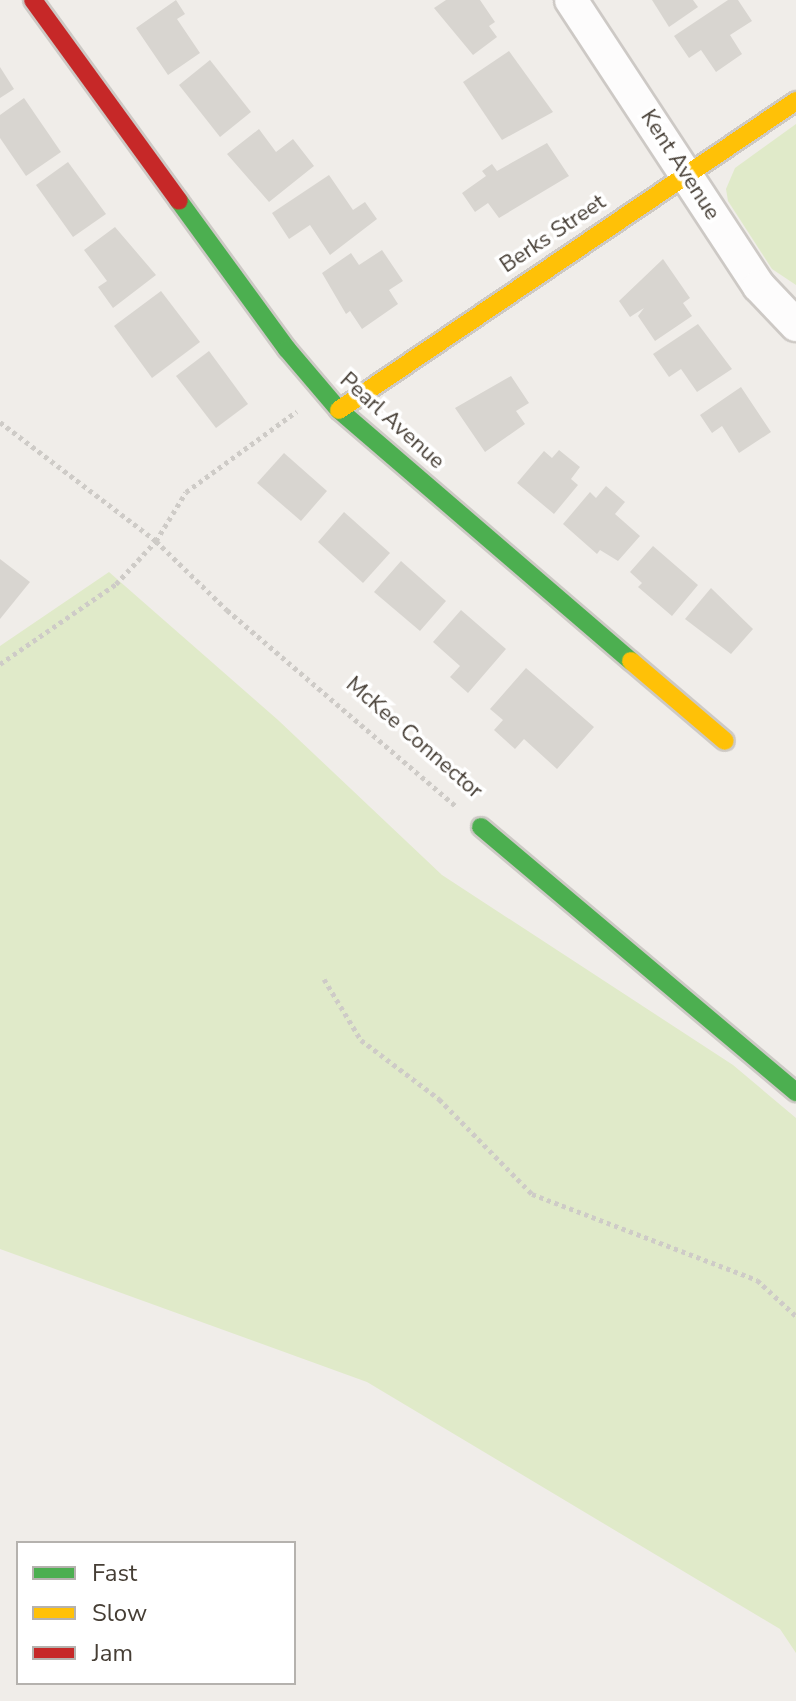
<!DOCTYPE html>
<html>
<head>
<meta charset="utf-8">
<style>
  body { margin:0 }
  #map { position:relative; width:796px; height:1701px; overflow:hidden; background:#f0ede9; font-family:"Nunito Sans",sans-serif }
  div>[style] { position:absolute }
  .green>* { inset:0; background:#e0eac9 }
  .building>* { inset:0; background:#d8d5d0 }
  .path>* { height:5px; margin-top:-2.5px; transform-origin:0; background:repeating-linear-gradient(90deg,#cecbc7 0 4px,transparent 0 8px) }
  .roads { filter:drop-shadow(2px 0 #cdc9c5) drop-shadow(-2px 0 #cdc9c5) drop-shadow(0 2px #cdc9c5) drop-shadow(0 -2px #cdc9c5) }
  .street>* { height:32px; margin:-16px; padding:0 16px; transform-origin:16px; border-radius:16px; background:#fdfcfc }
  .fast>* { height:18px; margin:-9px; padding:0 9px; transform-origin:9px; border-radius:9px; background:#4caf50 }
  .slow>* { height:18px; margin:-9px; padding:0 9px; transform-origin:9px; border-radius:9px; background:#ffc107 }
  .jam>* { height:18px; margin:-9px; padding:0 9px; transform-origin:9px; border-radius:9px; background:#c62828 }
  span { translate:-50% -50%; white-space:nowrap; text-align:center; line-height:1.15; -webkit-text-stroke:7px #fff; paint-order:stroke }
  .street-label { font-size:22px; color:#463e35 }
  .legend { position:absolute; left:16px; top:1541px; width:280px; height:144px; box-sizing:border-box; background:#fff; border:2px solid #b5b2ae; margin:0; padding:10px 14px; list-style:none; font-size:24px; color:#463e35 }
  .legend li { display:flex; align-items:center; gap:16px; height:40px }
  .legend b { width:40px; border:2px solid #b5b2ae }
</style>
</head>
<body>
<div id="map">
  <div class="green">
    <div style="clip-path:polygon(796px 124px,796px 285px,772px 269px,728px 201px,726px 189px,735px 168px)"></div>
    <div style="clip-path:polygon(109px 572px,278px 720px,442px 875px,733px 1065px,796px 1118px,796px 1653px,780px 1629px,367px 1382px,0 1249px,0 646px)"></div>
  </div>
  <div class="building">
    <div style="clip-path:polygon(176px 0,185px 14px,177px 19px,200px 53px,168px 75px,136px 28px)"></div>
    <div style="clip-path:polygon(446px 0,480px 0,495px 22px,489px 26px,497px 37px,473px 55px,434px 8px)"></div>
    <div style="clip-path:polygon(652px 0,693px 0,698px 7px,669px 27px)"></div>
    <div style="clip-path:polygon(728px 0,738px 0,752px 21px,730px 35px,742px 54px,716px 72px,701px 50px,689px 58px,674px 36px)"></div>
    <div style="clip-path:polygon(509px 51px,553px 112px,502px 140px,463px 82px)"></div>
    <div style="clip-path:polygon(210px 60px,251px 112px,220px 137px,179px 85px)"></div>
    <div style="clip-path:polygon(0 67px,14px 89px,0 98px)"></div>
    <div style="clip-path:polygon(24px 98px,61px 152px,26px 176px,0 138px,0 115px)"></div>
    <div style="clip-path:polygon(259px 129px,276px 152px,293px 139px,314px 166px,269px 202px,227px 154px)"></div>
    <div style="clip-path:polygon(547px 143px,569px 176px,499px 218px,488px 203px,475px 212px,462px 193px,486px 176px,482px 171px,492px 164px,497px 171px)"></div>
    <div style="clip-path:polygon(68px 162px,106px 214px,73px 237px,36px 185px)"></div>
    <div style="clip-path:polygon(329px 175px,353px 210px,365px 202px,377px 219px,330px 255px,310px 225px,289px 239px,272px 213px)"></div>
    <div style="clip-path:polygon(115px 227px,156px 275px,113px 308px,98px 287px,107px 281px,84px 250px)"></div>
    <div style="clip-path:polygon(382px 250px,403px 281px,389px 290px,398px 304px,362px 329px,350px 311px,346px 314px,322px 273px,351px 253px,359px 265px)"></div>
    <div style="clip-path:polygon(663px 259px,690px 298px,683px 303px,692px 316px,655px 341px,638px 316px,644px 308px,630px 317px,619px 301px)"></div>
    <div style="clip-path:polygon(161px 291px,200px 342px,152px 378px,114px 326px)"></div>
    <div style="clip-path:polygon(698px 324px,732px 369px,697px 392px,681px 369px,669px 377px,653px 354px)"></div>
    <div style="clip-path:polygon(209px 351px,248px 404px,216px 428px,176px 376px)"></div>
    <div style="clip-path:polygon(511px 376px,529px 403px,516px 411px,525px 424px,485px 452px,455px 408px)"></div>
    <div style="clip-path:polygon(741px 387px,771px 432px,739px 453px,722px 426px,712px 433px,700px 415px)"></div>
    <div style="clip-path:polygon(559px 450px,580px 467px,571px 479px,578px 485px,554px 514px,517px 483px,544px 451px,552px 458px)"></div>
    <div style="clip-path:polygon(284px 453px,327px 491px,301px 521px,257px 483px)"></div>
    <div style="clip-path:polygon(606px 486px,625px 502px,615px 514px,640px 536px,618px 561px,600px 550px,597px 554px,563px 524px,590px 492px,596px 498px)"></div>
    <div style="clip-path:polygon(344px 512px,390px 553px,363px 583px,318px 542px)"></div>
    <div style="clip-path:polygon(653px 546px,698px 585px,672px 616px,638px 587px,642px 583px,630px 572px)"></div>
    <div style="clip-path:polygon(0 559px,30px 582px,0 619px)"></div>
    <div style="clip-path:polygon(401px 561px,446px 601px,420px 631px,374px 592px)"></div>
    <div style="clip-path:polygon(711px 588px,753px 629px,731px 654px,685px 619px)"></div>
    <div style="clip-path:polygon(461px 610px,506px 649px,468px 693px,450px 677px,460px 666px,433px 642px)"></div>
    <div style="clip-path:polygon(526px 668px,594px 727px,557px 769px,524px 739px,515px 749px,494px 730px,503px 720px,490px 709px)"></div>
  </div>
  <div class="path">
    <div style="left:0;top:422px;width:196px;rotate:37.3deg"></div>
    <div style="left:156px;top:541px;width:99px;rotate:44.2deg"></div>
    <div style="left:227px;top:610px;width:301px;rotate:40.6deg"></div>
    <div style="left:0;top:664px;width:141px;rotate:-34.6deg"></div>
    <div style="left:116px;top:584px;width:59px;rotate:-47.1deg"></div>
    <div style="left:156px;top:541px;width:57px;rotate:-58.5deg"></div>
    <div style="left:186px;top:492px;width:137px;rotate:-36.1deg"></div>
    <div style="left:324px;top:979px;width:71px;rotate:58.8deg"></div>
    <div style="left:361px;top:1040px;width:98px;rotate:37.1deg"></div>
    <div style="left:439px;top:1099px;width:133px;rotate:45.6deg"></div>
    <div style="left:532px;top:1194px;width:241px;rotate:20.9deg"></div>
    <div style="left:757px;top:1280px;width:53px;rotate:42.7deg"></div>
  </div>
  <div class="roads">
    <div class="street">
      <div style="left:571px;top:0;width:342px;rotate:56.7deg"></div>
      <div style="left:759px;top:286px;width:54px;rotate:46.5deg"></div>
    </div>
    <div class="fast">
      <div style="left:179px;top:201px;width:183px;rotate:53.9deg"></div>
      <div style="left:287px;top:349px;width:80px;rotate:49.6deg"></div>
      <div style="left:339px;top:410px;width:385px;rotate:40.7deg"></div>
      <div style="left:481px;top:827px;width:412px;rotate:40.1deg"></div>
    </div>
    <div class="slow">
      <div style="left:339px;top:410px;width:552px;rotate:-34.06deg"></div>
      <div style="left:631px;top:661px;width:123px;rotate:40.4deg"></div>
    </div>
    <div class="jam">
      <div style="left:33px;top:0;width:248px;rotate:54deg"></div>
    </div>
  </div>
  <div class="street-label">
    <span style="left:680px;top:165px;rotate:57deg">Kent Avenue</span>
    <span style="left:553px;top:234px;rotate:-34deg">Berks Street</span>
    <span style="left:392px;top:421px;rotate:42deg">Pearl Avenue</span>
    <span style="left:414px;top:738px;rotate:41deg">McKee Connector</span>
  </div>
  <ul class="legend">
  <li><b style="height:10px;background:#4caf50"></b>Fast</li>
  <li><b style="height:10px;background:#ffc107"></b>Slow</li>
  <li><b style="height:10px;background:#c62828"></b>Jam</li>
  </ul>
</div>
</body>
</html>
